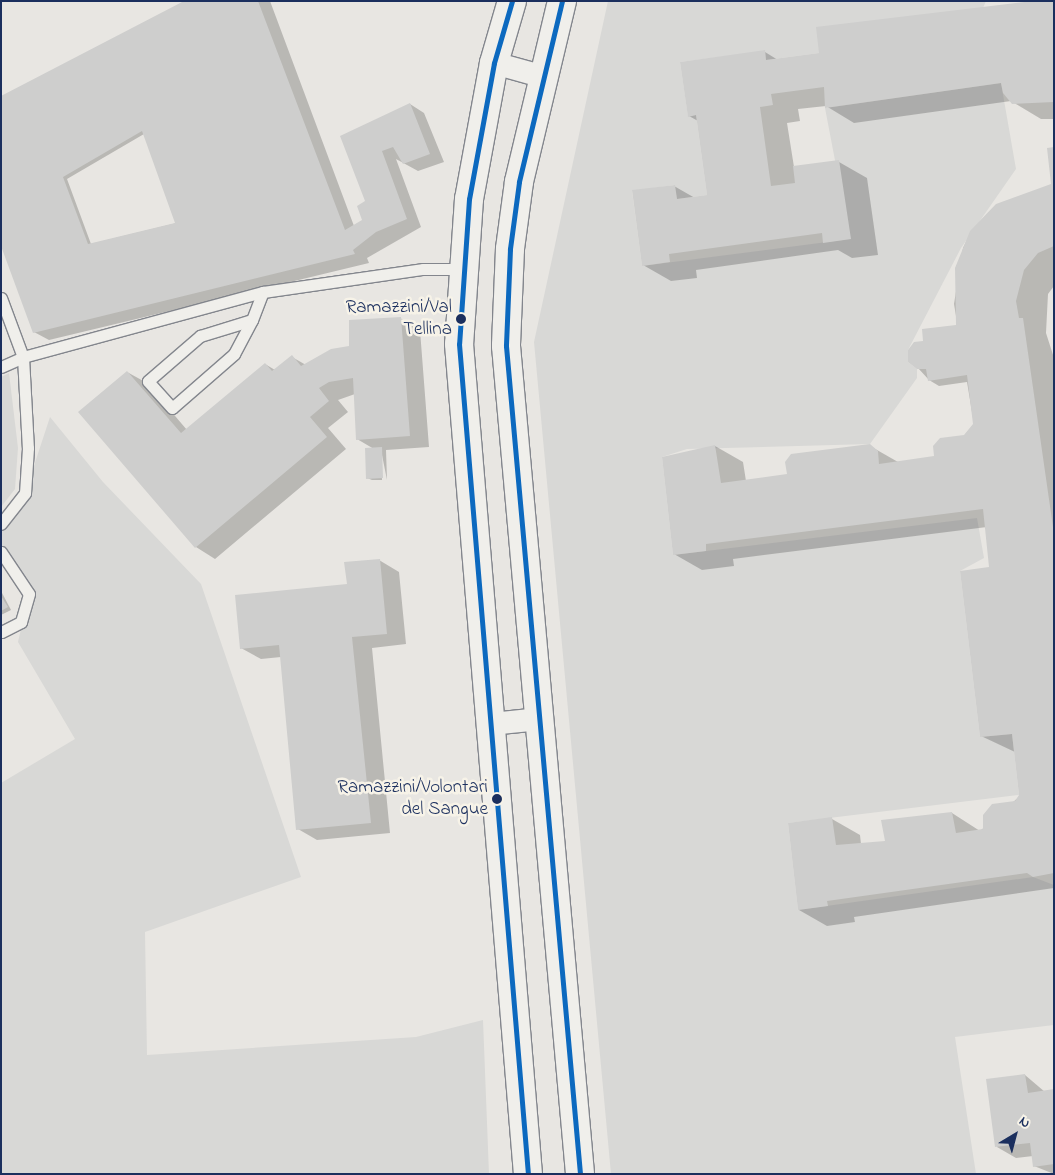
<!DOCTYPE html>
<html>
<head>
<meta charset="utf-8">
<style>
  body { margin:0 }
  #map { position:relative; width:1055px; height:1175px; overflow:hidden; background:#e8e6e2; font-family:"Indie Flower",sans-serif }
  div>[style] { position:absolute }
  .built>* { inset:0; background:#d8d8d6 }
  .shadow>* { inset:0; background:#0003 }
  .building>* { inset:0; background:#cececd }
  .roads { filter:drop-shadow(1px 0 #83868d) drop-shadow(-1px 0 #83868d) drop-shadow(0 1px #83868d) drop-shadow(0 -1px #83868d) }
  .service>* { height:11px; margin:-5.5px; padding:0 5.5px; transform-origin:5.5px; border-radius:5.5px; background:#f0efeb }
  .minor>* { height:22px; margin:-11px; padding:0 11px; transform-origin:11px; border-radius:11px; background:#f0efeb }
  .tertiary>* { height:28px; margin:-14px; padding:0 14px; transform-origin:14px; border-radius:14px; background:#f0efeb }
  .bus-1>* { height:5px; margin:-2.5px; padding:0 2.5px; transform-origin:2.5px; border-radius:2.5px; background:#0c69bf }
  .dots>* { width:14px; height:14px; translate:-50% -50%; box-sizing:border-box; border:2px solid #f7f3e8; border-radius:50% }
  span { translate:-50% -50%; white-space:nowrap; text-align:center; line-height:1.15; -webkit-text-stroke:5px #f7f3e8; paint-order:stroke }
  .bus-label { font-size:19px; color:#1b2f5e }
  .right { translate:-100% -50%; text-align:right }
  .frame { position:absolute; inset:0; border:2px solid #1b2f5e; pointer-events:none }
  .north { position:absolute; left:990px; top:1110px; width:50px; height:50px; -webkit-text-stroke:4px #f7f3e8; paint-order:stroke; rotate:37deg; font-size:14px; font-weight:700; line-height:20px; text-align:center; color:#1b2f5e }
  .north::after { content:''; display:block; margin:auto; width:18px; height:22px; background:#1b2f5e; clip-path:polygon(50% 0,100% 100%,50% 72%,0 100%) }
</style>
</head>
<body>
<div id="map">
  <div class="built">
    <div style="clip-path:polygon(608px 1px,986px 1px,983px 8px,819px 53px,766px 60px,765px 51px,680px 62px,688px 116px,696px 115px,707px 195px,677px 199px,674px 185px,632px 191px,642px 266px,850px 239px,825px 108px,1001px 83px,1016px 169px,961px 248px,908px 350px,908px 362px,917px 369px,917px 378px,870px 444px,687px 449px,662px 457px,673px 555px,977px 518px,984px 558px,960px 571px,980px 737px,1012px 734px,1019px 795px,788px 823px,798px 910px,1033px 877px,1054px 885px,1054px 1025px,955px 1037px,976px 1174px,611px 1174px,534px 342px)"></div>
    <div style="clip-path:polygon(9px 373px,18px 448px,15px 489px,1px 507px,1px 377px)"></div>
    <div style="clip-path:polygon(50px 417px,103px 482px,201px 584px,301px 877px,145px 932px,147px 1055px,416px 1037px,483px 1020px,489px 1174px,1px 1174px,1px 783px,75px 739px,18px 642px,29px 594px,1px 552px,1px 524px,25px 493px)"></div>
  </div>
  <div class="shadow">
    <div style="clip-path:polygon(evenodd,187px 1px,270px 1px,354px 226px,364px 221px,367px 202px,342px 137px,410px 104px,424px 113px,444px 162px,418px 171px,396px 159px,421px 227px,367px 258px,369px 263px,49px 340px,34px 332px,1px 242px,187px 1px,144px 134px,177px 223px,91px 244px,67px 179px,144px 134px)"></div>
    <div style="clip-path:polygon(1054px 1px,1054px 119px,1041px 119px,1011px 101px,854px 123px,826px 106px,798px 109px,800px 121px,787px 123px,794px 167px,839px 162px,867px 178px,878px 255px,852px 258px,838px 250px,696px 270px,697px 278px,671px 281px,643px 265px,674px 186px,695px 198px,708px 196px,698px 121px,689px 116px,765px 52px,778px 60px,820px 54px)"></div>
    <div style="clip-path:polygon(1054px 149px,1054px 286px,1048px 294px,1046px 333px,1054px 358px,1054px 888px,854px 917px,855px 922px,827px 926px,799px 910px,832px 819px,860px 835px,861px 844px,886px 842px,952px 813px,980px 831px,1021px 795px,1015px 752px,981px 736px,991px 568px,987px 527px,733px 559px,734px 566px,702px 570px,674px 554px,663px 458px,715px 446px,743px 462px,746px 481px,788px 475px,870px 446px,898px 462px,935px 457px,964px 436px,974px 424px,967px 382px,939px 386px,929px 380px,918px 368px,924px 342px,958px 328px,954px 304px,963px 248px,971px 232px,1052px 184px)"></div>
    <div style="clip-path:polygon(400px 318px,420px 330px,429px 447px,386px 450px,387px 480px,381px 450px,382px 480px,372px 480px,367px 478px,374px 449px,357px 439px,355px 394px,338px 400px,348px 412px,328px 428px,346px 449px,215px 559px,196px 547px,127px 372px,147px 383px,187px 430px,265px 364px,275px 370px,292px 357px,306px 365px,351px 347px)"></div>
    <div style="clip-path:polygon(379px 560px,399px 572px,406px 644px,372px 648px,390px 833px,317px 840px,298px 829px,281px 657px,261px 659px,241px 648px,348px 586px)"></div>
    <div style="clip-path:polygon(1px 591px,11px 610px,1px 615px)"></div>
    <div style="clip-path:polygon(1025px 1075px,1045px 1092px,1054px 1091px,1054px 1174px,1034px 1166px,1033px 1156px,1016px 1158px,997px 1147px)"></div>
  </div>
  <div class="building">
    <div style="clip-path:polygon(evenodd,184px 1px,258px 1px,345px 230px,362px 220px,357px 206px,365px 201px,340px 136px,410px 103px,430px 154px,403px 164px,393px 147px,382px 151px,407px 219px,376px 232px,353px 250px,355px 254px,33px 333px,1px 246px,1px 96px,184px 1px,142px 131px,175px 223px,88px 244px,63px 177px,142px 131px)"></div>
    <div style="clip-path:polygon(1032px 1px,1054px 1px,1054px 102px,1012px 104px,1003px 93px,1001px 83px,825px 108px,824px 87px,771px 94px,773px 105px,760px 107px,771px 186px,795px 183px,793px 166px,839px 160px,851px 239px,823px 243px,822px 233px,669px 254px,670px 262px,642px 266px,632px 190px,675px 185px,677px 199px,707px 195px,696px 115px,688px 117px,680px 62px,765px 50px,766px 60px,819px 53px,816px 27px)"></div>
    <div style="clip-path:polygon(1054px 147px,1054px 246px,1038px 253px,1024px 270px,1016px 301px,1019px 318px,1023px 318px,1054px 534px,1054px 873px,1033px 877px,1027px 873px,827px 901px,828px 906px,798px 910px,788px 823px,832px 817px,836px 845px,885px 841px,881px 820px,952px 812px,956px 833px,983px 829px,983px 815px,992px 804px,1015px 801px,1019px 795px,1012px 734px,980px 737px,960px 571px,989px 567px,983px 509px,706px 544px,706px 551px,673px 555px,662px 457px,715px 445px,721px 483px,787px 474px,785px 462px,791px 454px,870px 444px,878px 451px,879px 464px,934px 456px,933px 446px,940px 438px,964px 435px,973px 424px,967px 375px,928px 381px,926px 369px,917px 369px,908px 362px,908px 350px,914px 342px,923px 341px,922px 329px,956px 325px,955px 268px,970px 231px,996px 204px,1051px 184px,1047px 148px)"></div>
    <div style="clip-path:polygon(401px 317px,410px 436px,356px 440px,353px 378px,329px 382px,319px 388px,329px 401px,310px 417px,327px 437px,195px 548px,78px 412px,127px 371px,181px 433px,265px 363px,272px 371px,292px 355px,301px 366px,331px 349px,349px 346px,349px 320px)"></div>
    <div style="clip-path:polygon(382px 447px,383px 478px,366px 479px,365px 448px)"></div>
    <div style="clip-path:polygon(380px 559px,387px 634px,352px 637px,371px 823px,296px 830px,279px 645px,240px 649px,235px 595px,347px 584px,344px 562px)"></div>
    <div style="clip-path:polygon(1px 596px,8px 607px,1px 611px)"></div>
    <div style="clip-path:polygon(1025px 1074px,1028px 1093px,1054px 1089px,1054px 1164px,1033px 1167px,1030px 1143px,995px 1147px,986px 1079px)"></div>
  </div>
  <div class="roads">
    <div class="service">
      <div style="left:1px;top:298px;width:63px;rotate:69.6deg"></div>
      <div style="left:23px;top:357px;width:91px;rotate:86.9deg"></div>
      <div style="left:28px;top:448px;width:45px;rotate:93.8deg"></div>
      <div style="left:25px;top:493px;width:39px;rotate:128deg"></div>
      <div style="left:252px;top:320px;width:38px;rotate:118deg"></div>
      <div style="left:234px;top:354px;width:82px;rotate:138.9deg"></div>
      <div style="left:172px;top:408px;width:36px;rotate:-132deg"></div>
      <div style="left:148px;top:381px;width:69px;rotate:-40.9deg"></div>
      <div style="left:200px;top:336px;width:54px;rotate:-17.1deg"></div>
      <div style="left:252px;top:320px;width:30px;rotate:-69deg"></div>
      <div style="left:1px;top:367px;width:24px;rotate:-24deg"></div>
      <div style="left:23px;top:357px;width:249px;rotate:-15.2deg"></div>
      <div style="left:263px;top:292px;width:162px;rotate:-8.2deg"></div>
      <div style="left:423px;top:269px;width:40px"></div>
      <div style="left:1px;top:552px;width:50px;rotate:56.3deg"></div>
      <div style="left:29px;top:594px;width:29px;rotate:106deg"></div>
      <div style="left:21px;top:622px;width:22px;rotate:153deg"></div>
    </div>
    <div class="minor">
      <div style="left:494px;top:63px;width:49px;rotate:15.5deg"></div>
      <div style="left:491px;top:724px;width:48px;rotate:-5.9deg"></div>
    </div>
    <div class="tertiary">
      <div style="left:512px;top:1px;width:65px;rotate:106.2deg"></div>
      <div style="left:494px;top:63px;width:138px;rotate:100.4deg"></div>
      <div style="left:469px;top:199px;width:145px;rotate:93.9deg"></div>
      <div style="left:459px;top:344px;width:833px;rotate:85.25deg"></div>
      <div style="left:562px;top:1px;width:186px;rotate:103.4deg"></div>
      <div style="left:519px;top:182px;width:68px;rotate:97.7deg"></div>
      <div style="left:510px;top:249px;width:97px;rotate:92.4deg"></div>
      <div style="left:506px;top:346px;width:831px;rotate:84.89deg"></div>
    </div>
  </div>
  <div class="bus-1">
    <div style="left:512px;top:1px;width:65px;rotate:106.2deg"></div>
    <div style="left:494px;top:63px;width:138px;rotate:100.4deg"></div>
    <div style="left:469px;top:199px;width:145px;rotate:93.9deg"></div>
    <div style="left:459px;top:344px;width:833px;rotate:85.25deg"></div>
    <div style="left:562px;top:1px;width:186px;rotate:103.4deg"></div>
    <div style="left:519px;top:182px;width:68px;rotate:97.7deg"></div>
    <div style="left:510px;top:249px;width:97px;rotate:92.4deg"></div>
    <div style="left:506px;top:346px;width:831px;rotate:84.89deg"></div>
  </div>
  <div class="dots">
    <div style="left:461px;top:319px;background:#1b2f5e"></div>
    <div style="left:497px;top:799px;background:#1b2f5e"></div>
  </div>
  <div class="bus-label">
    <span class="right" style="left:452px;top:319px">Ramazzini/Val<br>Tellina</span>
    <span class="right" style="left:488px;top:799px">Ramazzini/Volontari<br>del Sangue</span>
  </div>
  <div class="frame"></div>
  <div class="north">N</div>
</div>
</body>
</html>
